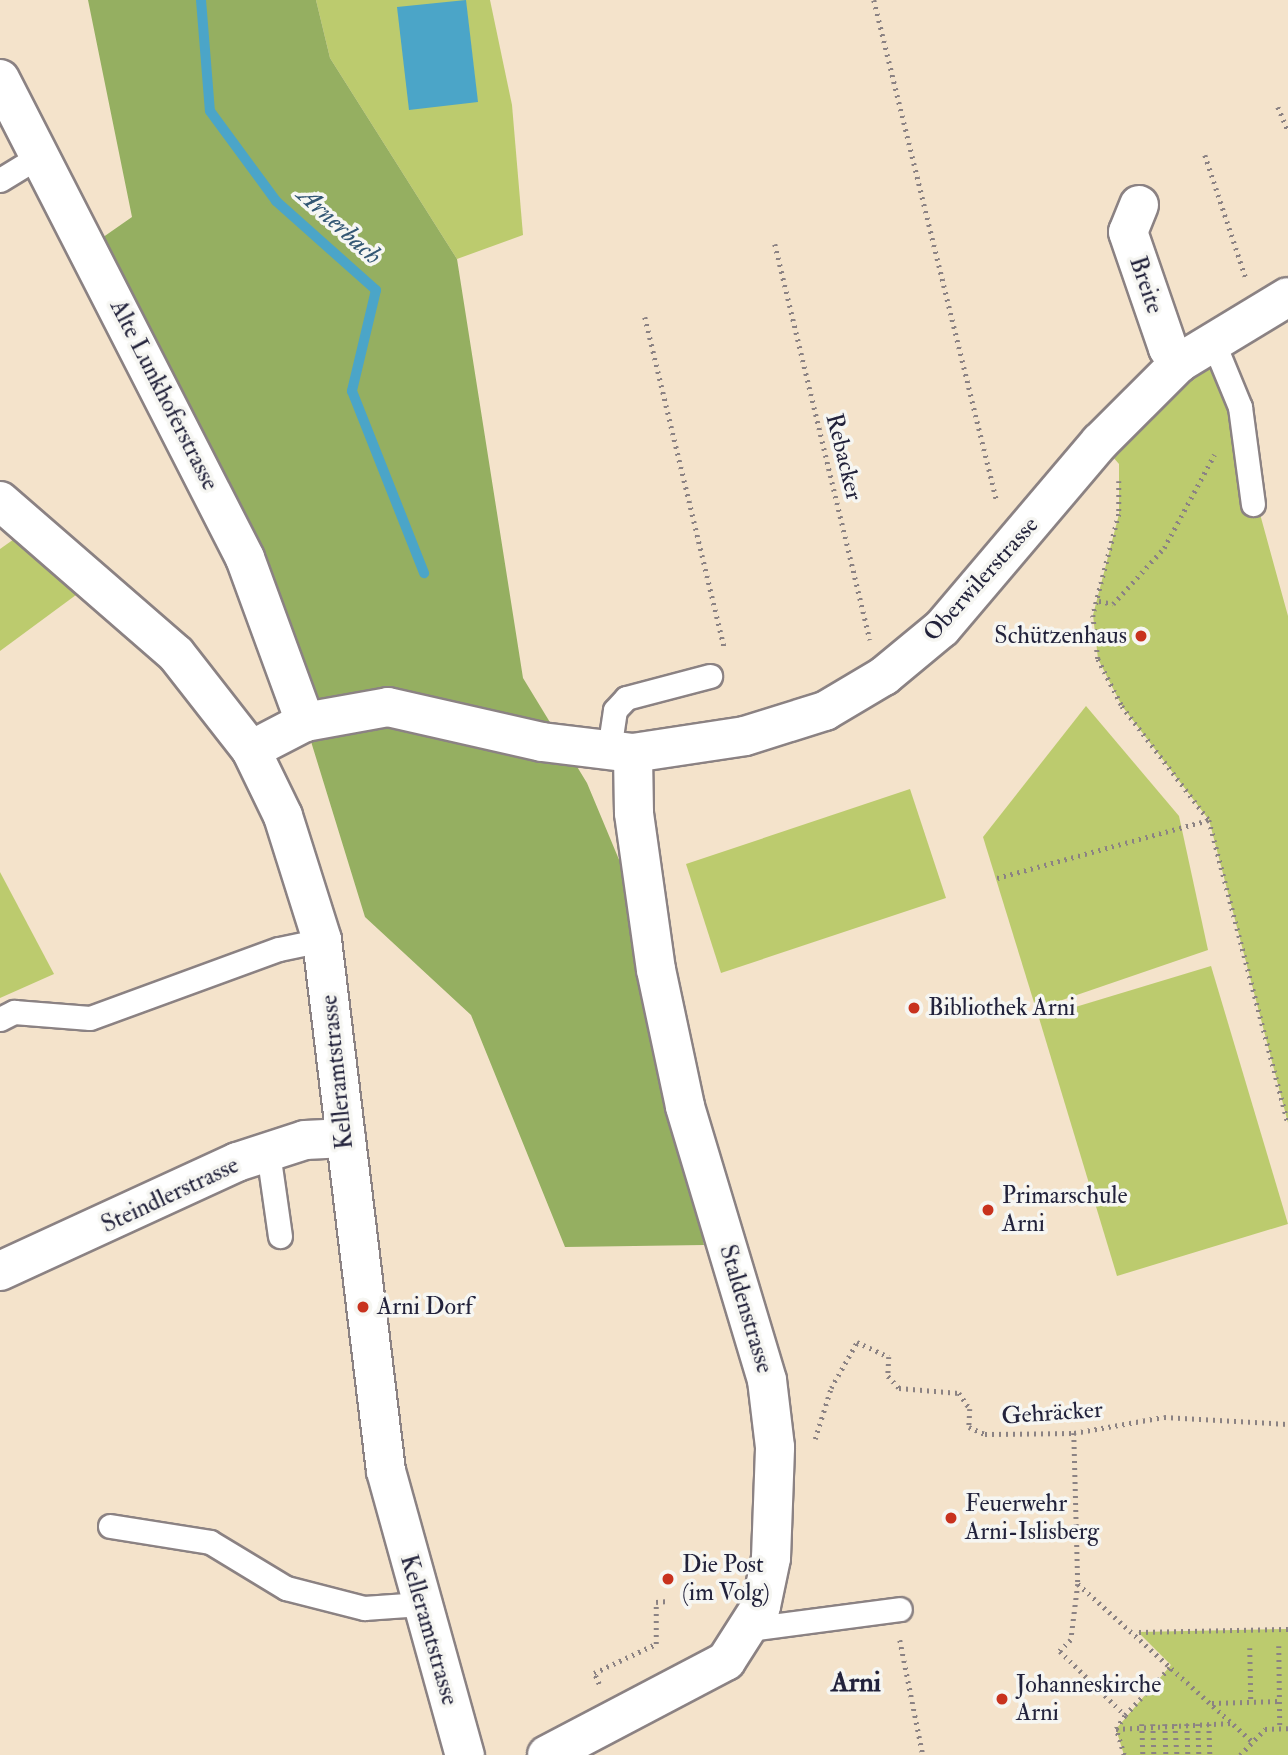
<!DOCTYPE html>
<html>
<head>
<meta charset="utf-8">
<style>
  body { margin:0 }
  #map { position:relative; width:1288px; height:1755px; overflow:hidden; background:#f4e3cb; font-family:"IM FELL Double Pica",serif }
  div>[style] { position:absolute }
  .green>* { inset:0; background:#bccb6e }
  .forest>* { inset:0; background:#95af61 }
  .water>* { inset:0; background:#4ba5c8 }
  .stream>* { height:10px; margin:-5px; padding:0 5px; transform-origin:5px; border-radius:5px; background:#4ba5c8 }
  .path>* { height:4.5px; margin-top:-2.25px; transform-origin:0; background:repeating-linear-gradient(90deg,#8b8283 0 2px,transparent 0 7px) }
  .roads { filter:drop-shadow(2px 0 #8b8283) drop-shadow(-2px 0 #8b8283) drop-shadow(0 2px #8b8283) drop-shadow(0 -2px #8b8283) }
  .service>* { height:23px; margin:-11.5px; padding:0 11.5px; transform-origin:11.5px; border-radius:11.5px; background:#fff }
  .minor>* { height:38px; margin:-19px; padding:0 19px; transform-origin:19px; border-radius:19px; background:#fff }
  .tertiary>* { height:38px; margin:-19px; padding:0 19px; transform-origin:19px; border-radius:19px; background:#fff }
  .dots>* { width:19px; height:19px; translate:-50% -50%; box-sizing:border-box; border:4px solid #f6f6f2; border-radius:50% }
  span { translate:-50% -50%; white-space:nowrap; text-align:center; line-height:1.15; -webkit-text-stroke:7px #f6f6f2; paint-order:stroke }
  .street-label { font-size:24px; color:#22223b }
  .poi-label { font-size:24px; color:#22223b }
  .right { translate:-100% -50%; text-align:right }
  .left { translate:0 -50%; text-align:left }
  .water-label { font-size:26px; color:#325673; font-style:italic }
  .quarter-label { font-size:28px; color:#22223b; font-weight:700 }
</style>
</head>
<body>
<div id="map">
  <div class="green">
    <div style="clip-path:polygon(316px 0,490px 0,512px 105px,523px 235px,457px 259px,330px 58px)"></div>
    <div style="clip-path:polygon(1212px 339px,1288px 616px,1288px 1123px,1209px 820px,1122px 706px,1098px 659px,1093px 615px,1119px 514px,1119px 464px,1100px 442px)"></div>
    <div style="clip-path:polygon(17px 537px,80px 592px,0 651px,0 549px)"></div>
    <div style="clip-path:polygon(1086px 706px,1179px 816px,1208px 950px,1036px 1009px,983px 837px)"></div>
    <div style="clip-path:polygon(910px 789px,946px 898px,721px 973px,686px 864px)"></div>
    <div style="clip-path:polygon(0 872px,54px 974px,0 998px)"></div>
    <div style="clip-path:polygon(1211px 966px,1288px 1224px,1117px 1276px,1039px 1018px)"></div>
    <div style="clip-path:polygon(1288px 1629px,1288px 1755px,1124px 1755px,1116px 1729px,1171px 1665px,1138px 1632px)"></div>
  </div>
  <div class="forest">
    <div style="clip-path:polygon(88px 0,316px 0,330px 58px,457px 259px,523px 678px,587px 783px,625px 874px,704px 1245px,565px 1247px,471px 1015px,365px 917px,305px 722px,89px 247px,132px 217px)"></div>
  </div>
  <div class="water">
    <div style="clip-path:polygon(466px 0,478px 102px,409px 110px,397px 7px)"></div>
  </div>
  <div class="stream">
    <div style="left:201px;top:0;width:111px;rotate:85.4deg"></div>
    <div style="left:210px;top:111px;width:112px;rotate:53.7deg"></div>
    <div style="left:276px;top:201px;width:134px;rotate:41.7deg"></div>
    <div style="left:376px;top:290px;width:104px;rotate:103.4deg"></div>
    <div style="left:352px;top:391px;width:196px;rotate:68.4deg"></div>
  </div>
  <div class="path">
    <div style="left:874px;top:0;width:517px;rotate:76.23deg"></div>
    <div style="left:1278px;top:107px;width:25px;rotate:67deg"></div>
    <div style="left:1205px;top:155px;width:130px;rotate:71.6deg"></div>
    <div style="left:775px;top:244px;width:407px;rotate:76.5deg"></div>
    <div style="left:645px;top:317px;width:342px;rotate:76.5deg"></div>
    <div style="left:1119px;top:481px;width:33px;rotate:90deg"></div>
    <div style="left:1119px;top:514px;width:104px;rotate:104.4deg"></div>
    <div style="left:1093px;top:615px;width:44px;rotate:83.5deg"></div>
    <div style="left:1098px;top:659px;width:53px;rotate:62.9deg"></div>
    <div style="left:1122px;top:706px;width:143px;rotate:52.7deg"></div>
    <div style="left:1209px;top:820px;width:313px;rotate:75.4deg"></div>
    <div style="left:1099px;top:601px;width:14px;rotate:12deg"></div>
    <div style="left:1113px;top:604px;width:76px;rotate:-47.7deg"></div>
    <div style="left:1164px;top:548px;width:106px;rotate:-61.7deg"></div>
    <div style="left:997px;top:878px;width:220px;rotate:-15.3deg"></div>
    <div style="left:1074px;top:1433px;width:151px;rotate:88.5deg"></div>
    <div style="left:1078px;top:1584px;width:236px;rotate:42.1deg"></div>
    <div style="left:815px;top:1439px;width:53px;rotate:-72.6deg"></div>
    <div style="left:831px;top:1388px;width:53px;rotate:-60.5deg"></div>
    <div style="left:857px;top:1342px;width:35px;rotate:25deg"></div>
    <div style="left:889px;top:1357px;width:19px;rotate:93deg"></div>
    <div style="left:888px;top:1376px;width:16px;rotate:47deg"></div>
    <div style="left:899px;top:1388px;width:60px;rotate:4.8deg"></div>
    <div style="left:959px;top:1393px;width:19px;rotate:55deg"></div>
    <div style="left:970px;top:1409px;width:18px;rotate:93deg"></div>
    <div style="left:969px;top:1427px;width:17px;rotate:24deg"></div>
    <div style="left:985px;top:1434px;width:89px;rotate:-0.6deg"></div>
    <div style="left:1074px;top:1433px;width:91px;rotate:-10.1deg"></div>
    <div style="left:1164px;top:1417px;width:124px;rotate:3.2deg"></div>
    <div style="left:1078px;top:1584px;width:56px;rotate:97.1deg"></div>
    <div style="left:1071px;top:1640px;width:16px;rotate:135deg"></div>
    <div style="left:1060px;top:1651px;width:91px;rotate:44.6deg"></div>
    <div style="left:1125px;top:1715px;width:69px;rotate:-46.8deg"></div>
    <div style="left:1139px;top:1632px;width:149px;rotate:-1.2deg"></div>
    <div style="left:900px;top:1640px;width:117px;rotate:78.7deg"></div>
    <div style="left:1279px;top:1646px;width:82px;rotate:89.3deg"></div>
    <div style="left:1250px;top:1648px;width:54px;rotate:88.9deg"></div>
    <div style="left:599px;top:1684px;width:12px;rotate:-114deg"></div>
    <div style="left:594px;top:1673px;width:68px;rotate:-25.1deg"></div>
    <div style="left:656px;top:1644px;width:42px;rotate:-90deg"></div>
    <div style="left:656px;top:1602px;width:12px;rotate:-5deg"></div>
    <div style="left:1212px;top:1703px;width:68px;rotate:-1.7deg"></div>
    <div style="left:1142px;top:1724px;width:31px;rotate:88deg"></div>
    <div style="left:1153px;top:1724px;width:31px;rotate:88deg"></div>
    <div style="left:1165px;top:1724px;width:31px;rotate:88deg"></div>
    <div style="left:1175px;top:1724px;width:31px;rotate:86deg"></div>
    <div style="left:1187px;top:1724px;width:31px;rotate:88deg"></div>
    <div style="left:1198px;top:1724px;width:31px;rotate:88deg"></div>
    <div style="left:1209px;top:1724px;width:31px;rotate:88deg"></div>
    <div style="left:1116px;top:1729px;width:17px;rotate:-57deg"></div>
    <div style="left:1124px;top:1755px;width:27px;rotate:-107deg"></div>
    <div style="left:1116px;top:1729px;width:116px;rotate:-3deg"></div>
    <div style="left:1240px;top:1755px;width:36px;rotate:-46deg"></div>
    <div style="left:1265px;top:1729px;width:23px;rotate:-2deg"></div>
  </div>
  <div class="roads">
    <div class="service">
      <div style="left:0;top:180px;width:48px;rotate:-31.4deg"></div>
      <div style="left:1212px;top:339px;width:74px;rotate:67.6deg"></div>
      <div style="left:1240px;top:407px;width:98px;rotate:82.4deg"></div>
      <div style="left:609px;top:750px;width:40px;rotate:-81.5deg"></div>
      <div style="left:615px;top:710px;width:16px;rotate:-47deg"></div>
      <div style="left:626px;top:698px;width:87px;rotate:-14.7deg"></div>
      <div style="left:0;top:1019px;width:16px;rotate:-27deg"></div>
      <div style="left:14px;top:1012px;width:76px;rotate:4.5deg"></div>
      <div style="left:90px;top:1018px;width:201px;rotate:-20.1deg"></div>
      <div style="left:279px;top:949px;width:44px;rotate:-11.8deg"></div>
      <div style="left:268px;top:1152px;width:85px;rotate:81.9deg"></div>
      <div style="left:110px;top:1526px;width:101px;rotate:9.1deg"></div>
      <div style="left:210px;top:1542px;width:89px;rotate:31.2deg"></div>
      <div style="left:286px;top:1588px;width:81px;rotate:14.4deg"></div>
      <div style="left:364px;top:1608px;width:57px;rotate:-4deg"></div>
      <div style="left:749px;top:1629px;width:152px;rotate:-7.5deg"></div>
    </div>
    <div class="minor">
      <div style="left:0;top:79px;width:538px;rotate:62.91deg"></div>
      <div style="left:245px;top:558px;width:175px;rotate:69.9deg"></div>
      <div style="left:1139px;top:205px;width:29px;rotate:112deg"></div>
      <div style="left:1128px;top:232px;width:123px;rotate:71deg"></div>
      <div style="left:1168px;top:348px;width:19px;rotate:54deg"></div>
      <div style="left:251px;top:750px;width:61px;rotate:-27.4deg"></div>
      <div style="left:305px;top:722px;width:84px;rotate:-10.2deg"></div>
      <div style="left:388px;top:707px;width:158px;rotate:12.8deg"></div>
      <div style="left:542px;top:742px;width:92px;rotate:6.9deg"></div>
      <div style="left:633px;top:753px;width:113px;rotate:-8.6deg"></div>
      <div style="left:745px;top:736px;width:84px;rotate:-17.4deg"></div>
      <div style="left:825px;top:711px;width:69px;rotate:-30.7deg"></div>
      <div style="left:884px;top:676px;width:75px;rotate:-39.6deg"></div>
      <div style="left:942px;top:628px;width:244px;rotate:-49.7deg"></div>
      <div style="left:1100px;top:442px;width:112px;rotate:-45deg"></div>
      <div style="left:1179px;top:363px;width:127px;rotate:-31.2deg"></div>
      <div style="left:0;top:1271px;width:261px;rotate:-24.7deg"></div>
      <div style="left:237px;top:1162px;width:71px;rotate:-17.9deg"></div>
      <div style="left:305px;top:1140px;width:41px;rotate:-2.8deg"></div>
      <div style="left:547px;top:1755px;width:202px;rotate:-27.7deg"></div>
      <div style="left:726px;top:1661px;width:65px;rotate:-57.5deg"></div>
      <div style="left:761px;top:1606px;width:49px;rotate:-78.2deg"></div>
      <div style="left:771px;top:1558px;width:111px;rotate:-87.9deg"></div>
      <div style="left:775px;top:1447px;width:67px;rotate:-96.8deg"></div>
      <div style="left:767px;top:1380px;width:286px;rotate:-106.7deg"></div>
      <div style="left:685px;top:1106px;width:139px;rotate:-102deg"></div>
      <div style="left:656px;top:970px;width:159px;rotate:-98deg"></div>
      <div style="left:634px;top:813px;width:60px;rotate:-91deg"></div>
    </div>
    <div class="tertiary">
      <div style="left:0;top:501px;width:233px;rotate:41deg"></div>
      <div style="left:176px;top:654px;width:122px;rotate:52deg"></div>
      <div style="left:251px;top:750px;width:73px;rotate:64.1deg"></div>
      <div style="left:283px;top:816px;width:130px;rotate:72.5deg"></div>
      <div style="left:322px;top:940px;width:535px;rotate:83.13deg"></div>
      <div style="left:386px;top:1471px;width:295px;rotate:74.5deg"></div>
    </div>
  </div>
  <div class="dots">
    <div style="left:1141px;top:636px;background:#c8321e"></div>
    <div style="left:914px;top:1008px;background:#c8321e"></div>
    <div style="left:988px;top:1210px;background:#c8321e"></div>
    <div style="left:363px;top:1307px;background:#c8321e"></div>
    <div style="left:951px;top:1518px;background:#c8321e"></div>
    <div style="left:668px;top:1579px;background:#c8321e"></div>
    <div style="left:1002px;top:1699px;background:#c8321e"></div>
  </div>
  <div class="street-label">
    <span style="left:1146px;top:285px;rotate:71deg">Breite</span>
    <span style="left:164px;top:395px;rotate:63deg">Alte Lunkhoferstrasse</span>
    <span style="left:844px;top:457px;rotate:76deg">Rebacker</span>
    <span style="left:981px;top:579px;rotate:-48deg">Oberwilerstrasse</span>
    <span style="left:337px;top:1072px;rotate:-96deg">Kelleramtstrasse</span>
    <span style="left:170px;top:1195px;rotate:-25deg">Steindlerstrasse</span>
    <span style="left:746px;top:1309px;rotate:73deg">Staldenstrasse</span>
    <span style="left:1052px;top:1413px;rotate:-4deg">Gehräcker</span>
    <span style="left:429px;top:1630px;rotate:74deg">Kelleramtstrasse</span>
  </div>
  <div class="poi-label">
    <span class="right" style="left:1127px;top:636px">Schützenhaus</span>
    <span class="left" style="left:928px;top:1008px">Bibliothek Arni</span>
    <span class="left" style="left:1002px;top:1210px">Primarschule<br>Arni</span>
    <span class="left" style="left:377px;top:1307px">Arni Dorf</span>
    <span class="left" style="left:965px;top:1518px">Feuerwehr<br>Arni-Islisberg</span>
    <span class="left" style="left:682px;top:1579px">Die Post<br>(im Volg)</span>
    <span class="left" style="left:1016px;top:1699px">Johanneskirche<br>Arni</span>
  </div>
  <div class="water-label">
    <span style="left:339px;top:226px;rotate:42deg">Arnerbach</span>
  </div>
  <div class="quarter-label">
    <span style="left:856px;top:1683px">Arni</span>
  </div>
</div>
</body>
</html>
